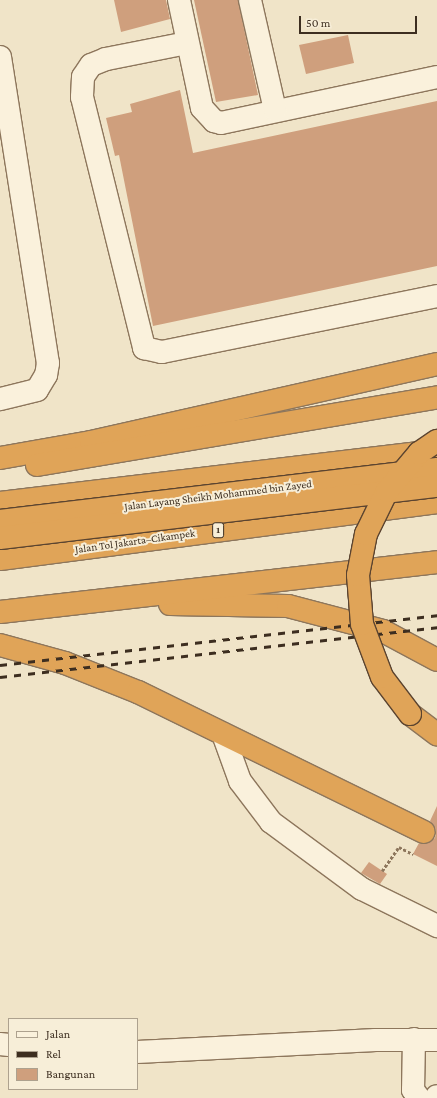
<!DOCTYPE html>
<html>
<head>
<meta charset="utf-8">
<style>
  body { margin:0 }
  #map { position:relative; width:437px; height:1098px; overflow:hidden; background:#f0e4c8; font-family:"Crimson Pro",serif }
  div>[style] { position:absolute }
  .building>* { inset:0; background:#cf9f7d }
  .path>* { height:2.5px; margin-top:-1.25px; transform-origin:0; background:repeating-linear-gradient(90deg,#8d765c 0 3px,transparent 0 5px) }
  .roads { filter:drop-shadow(1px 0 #8d765c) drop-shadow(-1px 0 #8d765c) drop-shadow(0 1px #8d765c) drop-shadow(0 -1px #8d765c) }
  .minor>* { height:22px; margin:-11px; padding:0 11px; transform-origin:11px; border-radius:11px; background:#faf1dc }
  .highway>* { height:22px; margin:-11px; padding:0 11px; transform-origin:11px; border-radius:11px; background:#e0a458 }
  .rail>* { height:3px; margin-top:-1.5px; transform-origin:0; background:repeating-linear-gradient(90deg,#3d2e20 0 7px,transparent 0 14px) }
  .bridges { filter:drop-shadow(1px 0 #5b4430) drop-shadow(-1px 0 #5b4430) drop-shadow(0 1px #5b4430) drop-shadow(0 -1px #5b4430) }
  .highway-bridge>* { height:22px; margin:-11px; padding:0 11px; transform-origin:11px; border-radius:11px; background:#e0a458 }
  span { translate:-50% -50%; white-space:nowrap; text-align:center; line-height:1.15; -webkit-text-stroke:4px #f7eed8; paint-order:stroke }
  .shield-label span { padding:1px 3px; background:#f7eed8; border:1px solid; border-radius:3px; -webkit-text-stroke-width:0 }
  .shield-label { font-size:10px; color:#3d2e20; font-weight:700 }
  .street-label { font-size:11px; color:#3d2e20 }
  .legend { position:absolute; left:8px; top:1018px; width:130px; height:72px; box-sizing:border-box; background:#f7eed8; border:1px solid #ada18e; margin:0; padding:5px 7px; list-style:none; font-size:12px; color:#3d2e20 }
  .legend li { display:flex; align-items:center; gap:8px; height:20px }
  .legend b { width:20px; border:1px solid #ada18e }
  .scale { position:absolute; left:299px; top:16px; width:118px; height:18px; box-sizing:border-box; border:2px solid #3d2e20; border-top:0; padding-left:5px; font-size:12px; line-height:14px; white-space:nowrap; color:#3d2e20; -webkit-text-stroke:3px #f7eed8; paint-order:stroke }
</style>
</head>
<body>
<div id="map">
  <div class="building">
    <div style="clip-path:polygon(114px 0,166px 0,170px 19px,121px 32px)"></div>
    <div style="clip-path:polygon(194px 0,238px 0,258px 95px,216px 102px)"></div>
    <div style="clip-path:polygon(348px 35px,354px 63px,306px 74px,299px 45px)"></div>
    <div style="clip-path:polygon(180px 90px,193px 153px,437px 101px,437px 266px,153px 326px,119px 155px,115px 156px,106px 118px,132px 112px,130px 104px)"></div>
    <div style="clip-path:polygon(437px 806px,437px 866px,413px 854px,419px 843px,425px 844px,435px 838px,436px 831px,430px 821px)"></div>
    <div style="clip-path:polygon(369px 862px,387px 874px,380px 884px,361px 873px)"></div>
  </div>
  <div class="path">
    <div style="left:382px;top:871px;width:29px;rotate:-55deg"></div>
    <div style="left:399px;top:847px;width:16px;rotate:27deg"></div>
  </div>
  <div class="roads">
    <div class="minor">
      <div style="left:179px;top:0;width:110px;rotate:78deg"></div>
      <div style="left:202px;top:108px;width:18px;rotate:47deg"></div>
      <div style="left:214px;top:121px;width:7px;rotate:16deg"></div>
      <div style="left:221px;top:123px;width:221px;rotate:-12deg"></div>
      <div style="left:250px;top:0;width:113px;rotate:77.2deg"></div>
      <div style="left:187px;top:43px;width:83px;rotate:168.8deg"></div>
      <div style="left:106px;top:59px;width:16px;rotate:158deg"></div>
      <div style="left:91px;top:65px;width:14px;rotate:124deg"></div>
      <div style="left:83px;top:77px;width:20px;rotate:93deg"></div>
      <div style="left:82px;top:97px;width:259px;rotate:76.1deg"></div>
      <div style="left:144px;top:348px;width:18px;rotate:13deg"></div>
      <div style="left:162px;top:352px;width:281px;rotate:-11.5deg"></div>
      <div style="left:0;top:57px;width:310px;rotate:81.1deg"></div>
      <div style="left:48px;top:363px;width:12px;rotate:99deg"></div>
      <div style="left:46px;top:375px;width:17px;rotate:121deg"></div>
      <div style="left:37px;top:390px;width:38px;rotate:166deg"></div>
      <div style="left:223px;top:734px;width:50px;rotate:70.1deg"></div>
      <div style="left:240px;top:781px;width:51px;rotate:52.9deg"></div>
      <div style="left:271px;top:822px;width:113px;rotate:36.4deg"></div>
      <div style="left:362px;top:889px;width:84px;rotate:26.3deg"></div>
      <div style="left:414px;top:1039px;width:51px;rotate:91.1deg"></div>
      <div style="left:413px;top:1090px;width:10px;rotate:53deg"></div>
      <div style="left:0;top:1044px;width:9px;rotate:6deg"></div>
      <div style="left:137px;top:1052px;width:239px;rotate:-2.9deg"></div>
      <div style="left:376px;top:1040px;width:61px"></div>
      <div style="left:436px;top:1098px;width:2px;rotate:-63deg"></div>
    </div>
    <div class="highway">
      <div style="left:0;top:458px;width:92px;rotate:-10deg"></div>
      <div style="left:91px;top:442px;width:355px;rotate:-12.7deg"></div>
      <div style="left:37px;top:465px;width:406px;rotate:-9.6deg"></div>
      <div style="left:0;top:503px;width:437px;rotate:-6.8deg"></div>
      <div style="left:0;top:559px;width:441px;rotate:-7.4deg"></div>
      <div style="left:170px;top:604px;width:118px;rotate:1deg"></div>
      <div style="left:288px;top:606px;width:98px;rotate:14.7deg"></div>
      <div style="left:383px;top:631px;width:61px;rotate:28.2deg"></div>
      <div style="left:0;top:612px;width:440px;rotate:-6.5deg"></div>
      <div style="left:0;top:645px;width:67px;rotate:15.5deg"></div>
      <div style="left:65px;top:663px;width:79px;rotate:21.7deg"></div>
      <div style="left:138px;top:692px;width:318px;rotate:26.1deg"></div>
      <div style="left:410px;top:714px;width:34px;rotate:37deg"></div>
    </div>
  </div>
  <div class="rail">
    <div style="left:0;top:665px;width:440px;rotate:-6.5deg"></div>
    <div style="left:0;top:677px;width:440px;rotate:-6.5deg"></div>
  </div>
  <div class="bridges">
    <div class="highway-bridge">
      <div style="left:0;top:521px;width:440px;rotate:-6.8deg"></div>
      <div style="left:0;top:538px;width:440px;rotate:-6.8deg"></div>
      <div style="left:410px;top:714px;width:46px;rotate:-127.1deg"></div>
      <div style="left:382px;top:677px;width:57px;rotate:-110.7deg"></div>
      <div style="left:362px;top:624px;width:49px;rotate:-94.7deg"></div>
      <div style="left:358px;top:575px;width:42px;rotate:-79deg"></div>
      <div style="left:366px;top:534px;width:48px;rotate:-64deg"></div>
      <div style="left:387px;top:491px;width:50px;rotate:-49.9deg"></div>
      <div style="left:419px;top:453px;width:22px;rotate:-34deg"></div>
    </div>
  </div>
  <div class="shield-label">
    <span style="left:218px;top:530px">1</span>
  </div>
  <div class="street-label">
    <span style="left:218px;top:495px;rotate:-7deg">Jalan Layang Sheikh Mohammed bin Zayed</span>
    <span style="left:135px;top:541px;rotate:-8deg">Jalan Tol Jakarta–Cikampek</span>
  </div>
  <ul class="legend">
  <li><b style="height:5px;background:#faf1dc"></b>Jalan</li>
  <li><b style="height:5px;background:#3d2e20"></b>Rel</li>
  <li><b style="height:11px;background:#cf9f7d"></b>Bangunan</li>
  </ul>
  <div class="scale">50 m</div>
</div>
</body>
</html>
